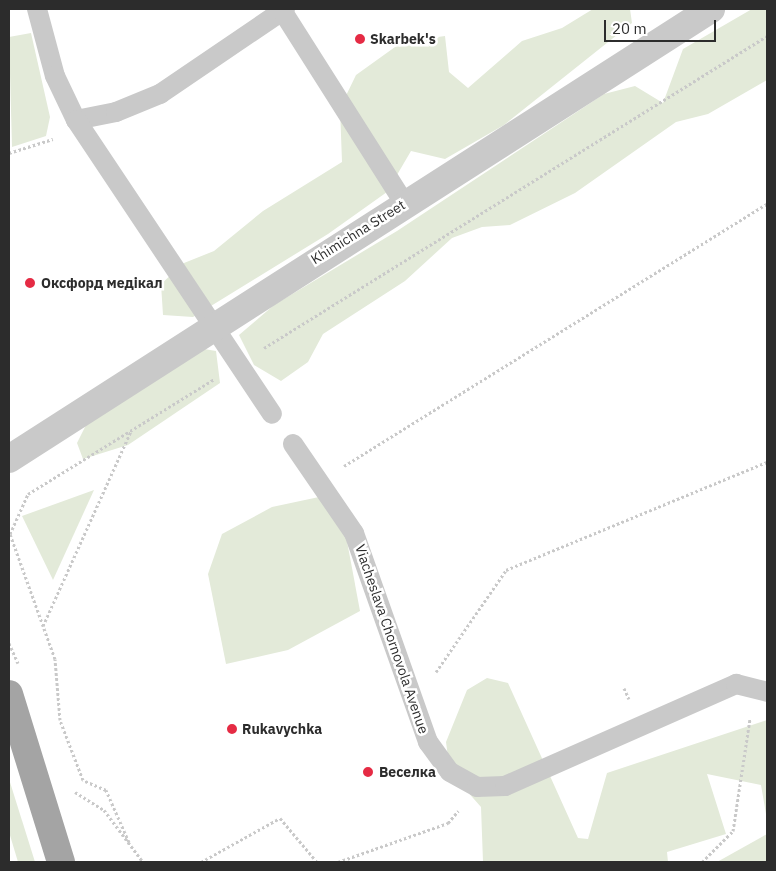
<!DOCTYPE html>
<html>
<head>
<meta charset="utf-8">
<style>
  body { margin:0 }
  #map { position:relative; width:776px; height:871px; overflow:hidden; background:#fff; font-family:"IBM Plex Sans",sans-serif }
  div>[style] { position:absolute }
  .green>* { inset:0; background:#e3ead9 }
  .path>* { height:3px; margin-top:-1.5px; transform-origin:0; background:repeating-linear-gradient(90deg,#c9c9c9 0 2.5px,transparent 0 5px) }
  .service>* { height:20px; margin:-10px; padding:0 10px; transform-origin:10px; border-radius:10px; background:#c9c9c9 }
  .tertiary>* { height:28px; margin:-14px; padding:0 14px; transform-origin:14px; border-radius:14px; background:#c9c9c9 }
  .primary>* { height:28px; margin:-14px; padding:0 14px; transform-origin:14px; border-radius:14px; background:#a4a4a4 }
  .dots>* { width:14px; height:14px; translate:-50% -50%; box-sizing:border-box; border:2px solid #fff; border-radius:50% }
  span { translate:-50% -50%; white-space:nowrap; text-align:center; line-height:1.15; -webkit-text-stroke:5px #fff; paint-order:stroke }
  .poi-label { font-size:14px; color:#2c2c2c; font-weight:700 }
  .left { translate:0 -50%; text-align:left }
  .street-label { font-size:14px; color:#2c2c2c }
  .frame { position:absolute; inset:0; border:10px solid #2c2c2c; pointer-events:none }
  .scale { position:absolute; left:604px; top:20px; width:112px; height:22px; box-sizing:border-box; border:2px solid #2c2c2c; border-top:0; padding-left:6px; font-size:15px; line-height:18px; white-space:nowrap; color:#2c2c2c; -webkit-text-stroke:4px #fff; paint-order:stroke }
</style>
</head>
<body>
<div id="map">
  <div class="green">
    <div style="clip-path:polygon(593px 9px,630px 9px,632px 23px,504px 125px,445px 159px,411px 151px,387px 192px,328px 234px,193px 317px,163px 315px,161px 284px,184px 263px,214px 251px,263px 211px,342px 162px,340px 108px,356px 75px,402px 42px,445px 36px,449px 72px,468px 88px,522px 41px,562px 28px)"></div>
    <div style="clip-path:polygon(752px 9px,767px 9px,767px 80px,708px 114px,676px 122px,575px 193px,510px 225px,482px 227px,452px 238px,405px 281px,323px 334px,308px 362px,281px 381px,254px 365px,239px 335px,274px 305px,397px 231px,604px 94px,635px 86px,663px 103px,683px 49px)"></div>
    <div style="clip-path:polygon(31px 33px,50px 117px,46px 136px,12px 147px,9px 37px)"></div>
    <div style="clip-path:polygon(198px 348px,216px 351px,220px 383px,128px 445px,83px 459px,77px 443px,93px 411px)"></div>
    <div style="clip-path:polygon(94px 490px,53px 580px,22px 516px)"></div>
    <div style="clip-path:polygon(319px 497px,341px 509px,360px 611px,288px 650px,226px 664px,208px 574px,222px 534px,272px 507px)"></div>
    <div style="clip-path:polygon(487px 678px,508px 683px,578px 838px,588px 839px,607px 773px,767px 720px,767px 820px,761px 785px,707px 774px,726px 834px,667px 852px,668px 862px,483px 862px,481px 807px,450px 772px,446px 742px,467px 690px)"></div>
    <div style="clip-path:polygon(9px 779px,35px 862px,18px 862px,9px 832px)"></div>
    <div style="clip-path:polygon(767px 834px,767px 862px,717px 862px)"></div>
  </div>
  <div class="path">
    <div style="left:9px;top:153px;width:46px;rotate:-17.7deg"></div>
    <div style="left:264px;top:348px;width:592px;rotate:-31.81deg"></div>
    <div style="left:344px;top:466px;width:498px;rotate:-31.8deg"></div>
    <div style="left:43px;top:626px;width:214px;rotate:-65.7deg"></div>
    <div style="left:9px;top:643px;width:22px;rotate:66deg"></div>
    <div style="left:436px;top:672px;width:124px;rotate:-55.5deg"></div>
    <div style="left:506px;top:570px;width:282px;rotate:-22.5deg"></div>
    <div style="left:624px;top:688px;width:12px;rotate:66deg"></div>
    <div style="left:75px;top:792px;width:34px;rotate:32deg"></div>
    <div style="left:104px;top:810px;width:65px;rotate:53.1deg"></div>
    <div style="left:129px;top:842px;width:57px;rotate:-113.9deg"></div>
    <div style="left:106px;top:790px;width:25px;rotate:-157deg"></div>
    <div style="left:83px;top:780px;width:64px;rotate:-111deg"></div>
    <div style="left:60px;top:720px;width:61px;rotate:-94.7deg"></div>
    <div style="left:55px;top:659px;width:133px;rotate:-109.8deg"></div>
    <div style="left:10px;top:534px;width:44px;rotate:-65.8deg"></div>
    <div style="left:28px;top:494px;width:219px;rotate:-31.7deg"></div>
    <div style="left:201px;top:862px;width:90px;rotate:-29.1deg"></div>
    <div style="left:280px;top:818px;width:57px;rotate:49.9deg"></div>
    <div style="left:338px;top:862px;width:117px;rotate:-19.5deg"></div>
    <div style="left:448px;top:823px;width:16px;rotate:-50deg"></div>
    <div style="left:702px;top:862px;width:44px;rotate:-45deg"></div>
    <div style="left:733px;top:831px;width:113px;rotate:-81.4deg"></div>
  </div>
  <div class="service">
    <div style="left:37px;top:9px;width:69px;rotate:75deg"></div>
    <div style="left:55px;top:76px;width:49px;rotate:64.5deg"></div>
    <div style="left:76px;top:120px;width:41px;rotate:-11.3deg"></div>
    <div style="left:116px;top:112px;width:48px;rotate:-22.2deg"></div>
    <div style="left:160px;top:94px;width:151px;rotate:-34.2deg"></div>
    <div style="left:283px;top:12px;width:226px;rotate:57.6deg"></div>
    <div style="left:76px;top:120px;width:353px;rotate:56.3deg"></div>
    <div style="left:293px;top:444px;width:108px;rotate:55.6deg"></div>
    <div style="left:354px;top:533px;width:222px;rotate:70.5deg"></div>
    <div style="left:428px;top:742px;width:37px;rotate:54deg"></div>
    <div style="left:450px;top:772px;width:31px;rotate:29deg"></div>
    <div style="left:477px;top:787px;width:28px;rotate:-2deg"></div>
    <div style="left:505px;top:786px;width:253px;rotate:-23.8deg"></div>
    <div style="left:736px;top:684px;width:32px;rotate:14deg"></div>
  </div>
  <div class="tertiary">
    <div style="left:9px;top:459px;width:834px;rotate:-32.66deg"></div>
  </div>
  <div class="primary">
    <div style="left:9px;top:694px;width:176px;rotate:72.8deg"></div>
  </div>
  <div class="dots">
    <div style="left:360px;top:39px;background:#e52b44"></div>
    <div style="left:30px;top:283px;background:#e52b44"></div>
    <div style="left:232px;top:729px;background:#e52b44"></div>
    <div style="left:368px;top:772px;background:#e52b44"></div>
  </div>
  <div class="poi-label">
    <span class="left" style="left:370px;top:39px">Skarbek's</span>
    <span class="left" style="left:41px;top:283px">Оксфорд медікал</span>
    <span class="left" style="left:242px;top:729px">Rukavychka</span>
    <span class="left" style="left:379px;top:772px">Веселка</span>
  </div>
  <div class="street-label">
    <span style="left:358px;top:232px;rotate:-32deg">Khimichna Street</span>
    <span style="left:392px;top:639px;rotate:71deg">Viacheslava Chornovola Avenue</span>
  </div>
  <div class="frame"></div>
  <div class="scale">20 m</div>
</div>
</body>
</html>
